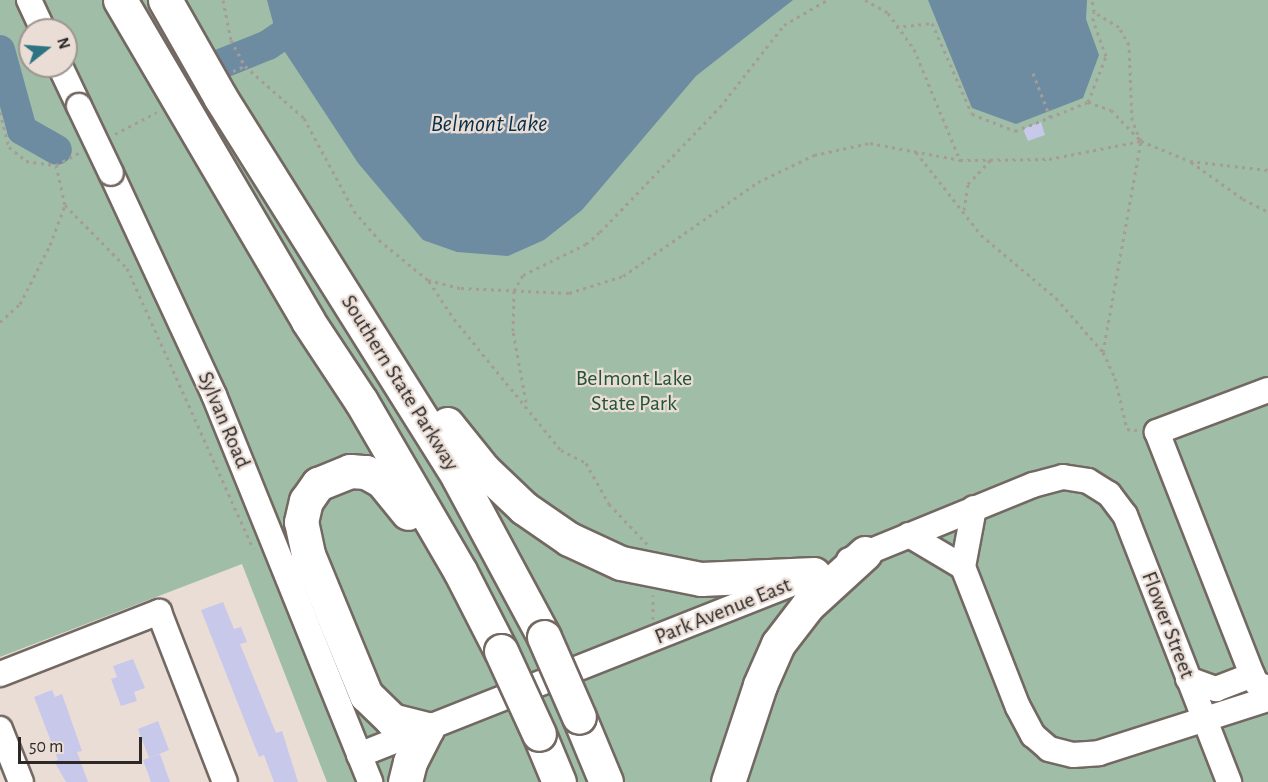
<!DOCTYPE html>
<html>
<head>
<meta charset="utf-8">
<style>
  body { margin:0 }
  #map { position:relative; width:1268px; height:782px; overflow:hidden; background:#e9ddd6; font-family:"Alegreya Sans",sans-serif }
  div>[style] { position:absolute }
  .green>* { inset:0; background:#9fbda7 }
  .water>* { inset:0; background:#6d8ba1 }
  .river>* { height:30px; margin:-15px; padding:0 15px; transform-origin:15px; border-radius:15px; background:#6d8ba1 }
  .building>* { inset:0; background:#c8c8eb }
  .path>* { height:3px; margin-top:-1.5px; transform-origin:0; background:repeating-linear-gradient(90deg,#a69c97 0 3px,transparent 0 7.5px) }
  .roads { filter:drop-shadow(2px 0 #736862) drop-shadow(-2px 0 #736862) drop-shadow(0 2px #736862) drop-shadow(0 -2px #736862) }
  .minor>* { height:24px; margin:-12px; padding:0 12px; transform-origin:12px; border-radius:12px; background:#fff }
  .highway>* { height:33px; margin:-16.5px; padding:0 16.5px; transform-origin:16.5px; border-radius:16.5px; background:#fff }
  .bridges { filter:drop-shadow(2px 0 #736862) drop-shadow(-2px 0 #736862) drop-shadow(0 2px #736862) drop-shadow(0 -2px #736862) }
  .minor-bridge>* { height:24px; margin:-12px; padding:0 12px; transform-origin:12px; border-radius:12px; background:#fff }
  .highway-bridge>* { height:33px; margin:-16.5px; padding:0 16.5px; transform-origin:16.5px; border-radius:16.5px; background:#fff }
  span { translate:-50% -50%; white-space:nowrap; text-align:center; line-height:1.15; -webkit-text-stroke:4.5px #e9ddd6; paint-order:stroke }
  .park-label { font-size:22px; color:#215535 }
  .street-label { font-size:22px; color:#2d2826 }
  .water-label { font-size:24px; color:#062f48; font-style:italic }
  .north { position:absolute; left:18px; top:18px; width:60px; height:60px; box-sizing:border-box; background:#e9ddd6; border:2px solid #9e9590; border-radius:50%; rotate:73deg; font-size:16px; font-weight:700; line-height:24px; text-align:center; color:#2d2826 }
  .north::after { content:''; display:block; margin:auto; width:21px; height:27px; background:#2e7381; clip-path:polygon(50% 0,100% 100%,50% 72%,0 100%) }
  .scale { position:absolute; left:18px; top:737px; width:124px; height:27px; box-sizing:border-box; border:3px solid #2d2826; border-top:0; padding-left:8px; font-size:18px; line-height:21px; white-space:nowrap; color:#2d2826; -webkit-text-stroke:4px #e9ddd6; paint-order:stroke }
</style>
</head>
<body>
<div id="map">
  <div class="green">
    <div style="clip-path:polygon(evenodd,0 0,1268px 0,1268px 782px,327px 782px,242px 564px,0 657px,0 0,30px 30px,66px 30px,66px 66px,30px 66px,30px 30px)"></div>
  </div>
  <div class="water">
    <div style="clip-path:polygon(267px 0,793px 0,696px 76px,582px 210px,544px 240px,508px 256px,457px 252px,423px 240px,358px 163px,283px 49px,271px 50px,265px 39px,275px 30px)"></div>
    <div style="clip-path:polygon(928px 0,1087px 0,1086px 19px,1099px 55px,1083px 98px,1016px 124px,972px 108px)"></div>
  </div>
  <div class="river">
    <div style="left:0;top:50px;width:83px;rotate:74.6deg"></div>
    <div style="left:22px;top:130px;width:40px;rotate:29.7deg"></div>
    <div style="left:223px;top:63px;width:48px;rotate:-21.8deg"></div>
    <div style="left:268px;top:45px;width:80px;rotate:-34.3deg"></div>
  </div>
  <div class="building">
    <div style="clip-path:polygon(1041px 122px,1045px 135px,1028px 141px,1023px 129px)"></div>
    <div style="clip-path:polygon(223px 602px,234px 629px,241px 627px,247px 642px,240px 644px,276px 733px,282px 731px,298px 782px,274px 782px,264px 755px,259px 757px,201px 610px)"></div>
    <div style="clip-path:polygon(133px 659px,145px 688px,134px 692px,137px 701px,121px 706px,111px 679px,117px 677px,113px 666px)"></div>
    <div style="clip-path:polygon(52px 690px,55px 697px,62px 694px,82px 751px,77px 752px,88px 782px,66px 782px,54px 761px,58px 760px,34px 697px)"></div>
    <div style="clip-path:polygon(158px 721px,169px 750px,149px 758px,138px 729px)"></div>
    <div style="clip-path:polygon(160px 754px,170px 782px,151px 782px,143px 760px)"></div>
  </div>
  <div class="path">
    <div style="left:223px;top:0;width:41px;rotate:78.7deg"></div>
    <div style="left:231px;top:40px;width:30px;rotate:62deg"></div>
    <div style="left:245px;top:66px;width:79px;rotate:41.4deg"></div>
    <div style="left:304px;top:118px;width:106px;rotate:61.7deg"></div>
    <div style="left:354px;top:211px;width:38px;rotate:49deg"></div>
    <div style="left:379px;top:240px;width:63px;rotate:39.2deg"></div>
    <div style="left:428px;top:280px;width:34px;rotate:14deg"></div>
    <div style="left:461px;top:288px;width:108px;rotate:2.7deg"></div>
    <div style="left:569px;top:293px;width:57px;rotate:-17.5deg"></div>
    <div style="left:623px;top:276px;width:165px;rotate:-34.8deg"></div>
    <div style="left:758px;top:182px;width:62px;rotate:-25.7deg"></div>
    <div style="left:814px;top:155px;width:57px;rotate:-12.1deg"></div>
    <div style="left:870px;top:143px;width:92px;rotate:10.7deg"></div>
    <div style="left:960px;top:160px;width:89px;rotate:-0.6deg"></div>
    <div style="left:1049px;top:159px;width:94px;rotate:-11.1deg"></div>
    <div style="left:1141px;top:141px;width:23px;rotate:-113deg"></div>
    <div style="left:1132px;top:120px;width:75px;rotate:-92.3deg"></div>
    <div style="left:1129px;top:45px;width:21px;rotate:-119deg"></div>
    <div style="left:1119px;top:27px;width:29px;rotate:-149deg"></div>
    <div style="left:1094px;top:12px;width:12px;rotate:-99deg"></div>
    <div style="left:865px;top:0;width:26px;rotate:29deg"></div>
    <div style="left:888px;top:13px;width:44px;rotate:54.2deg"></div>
    <div style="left:914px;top:49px;width:120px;rotate:67.5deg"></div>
    <div style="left:896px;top:27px;width:36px;rotate:-6deg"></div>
    <div style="left:932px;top:23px;width:99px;rotate:66.3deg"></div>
    <div style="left:972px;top:114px;width:46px;rotate:21.6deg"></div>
    <div style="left:1015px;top:131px;width:79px;rotate:-21.7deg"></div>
    <div style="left:1088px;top:102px;width:49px;rotate:-68.6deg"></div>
    <div style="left:1106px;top:56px;width:37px;rotate:-110deg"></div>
    <div style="left:1093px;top:21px;width:9px;rotate:-84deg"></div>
    <div style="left:233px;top:71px;width:13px;rotate:-23deg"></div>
    <div style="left:1033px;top:73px;width:47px;rotate:68.9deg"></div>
    <div style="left:1088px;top:102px;width:24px;rotate:19deg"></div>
    <div style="left:1111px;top:110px;width:43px;rotate:45.9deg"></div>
    <div style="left:1141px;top:141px;width:53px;rotate:22.2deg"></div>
    <div style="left:1190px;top:161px;width:79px;rotate:6.6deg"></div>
    <div style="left:0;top:112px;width:36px;rotate:76deg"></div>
    <div style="left:9px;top:147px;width:22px;rotate:39deg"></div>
    <div style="left:26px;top:161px;width:30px;rotate:8deg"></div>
    <div style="left:56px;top:165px;width:27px;rotate:-28deg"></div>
    <div style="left:115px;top:134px;width:47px;rotate:-27.6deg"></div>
    <div style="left:916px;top:152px;width:105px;rotate:51.9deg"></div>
    <div style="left:981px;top:235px;width:98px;rotate:40deg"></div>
    <div style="left:1056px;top:298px;width:72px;rotate:49deg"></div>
    <div style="left:1103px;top:352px;width:29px;rotate:65deg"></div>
    <div style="left:1115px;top:378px;width:52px;rotate:76.8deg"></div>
    <div style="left:1127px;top:429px;width:10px;rotate:6deg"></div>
    <div style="left:1191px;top:162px;width:64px;rotate:35.4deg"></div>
    <div style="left:1243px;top:199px;width:28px;rotate:27deg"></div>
    <div style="left:56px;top:165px;width:41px;rotate:77.3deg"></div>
    <div style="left:65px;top:205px;width:88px;rotate:45.5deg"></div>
    <div style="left:127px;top:268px;width:308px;rotate:65.8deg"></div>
    <div style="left:964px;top:210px;width:26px;rotate:-81deg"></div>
    <div style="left:968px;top:184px;width:33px;rotate:-47deg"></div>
    <div style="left:429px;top:281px;width:45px;rotate:56.7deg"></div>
    <div style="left:454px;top:319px;width:169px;rotate:50.8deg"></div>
    <div style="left:561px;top:450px;width:28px;rotate:27deg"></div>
    <div style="left:586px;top:463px;width:47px;rotate:60.7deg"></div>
    <div style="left:609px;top:504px;width:57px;rotate:46.4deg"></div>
    <div style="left:0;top:322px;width:27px;rotate:-42deg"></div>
    <div style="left:20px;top:304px;width:66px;rotate:-63deg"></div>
    <div style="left:50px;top:245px;width:43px;rotate:-69.4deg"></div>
    <div style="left:1103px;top:352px;width:214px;rotate:-79.8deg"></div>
    <div style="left:526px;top:402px;width:72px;rotate:-100.4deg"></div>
    <div style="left:513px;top:331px;width:40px;rotate:-88.6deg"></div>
    <div style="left:514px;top:291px;width:18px;rotate:-61deg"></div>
    <div style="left:523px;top:275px;width:70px;rotate:-26.2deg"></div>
    <div style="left:586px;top:244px;width:18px;rotate:-41deg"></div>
    <div style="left:600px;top:232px;width:173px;rotate:-46.2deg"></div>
    <div style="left:720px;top:107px;width:104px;rotate:-52deg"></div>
    <div style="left:784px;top:25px;width:50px;rotate:-30.2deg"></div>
    <div style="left:653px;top:619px;width:24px;rotate:-90deg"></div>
  </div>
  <div class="roads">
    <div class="minor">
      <div style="left:29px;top:0;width:33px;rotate:65deg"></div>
      <div style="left:60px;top:66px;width:44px;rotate:64.6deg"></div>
      <div style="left:111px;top:173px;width:245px;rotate:65.1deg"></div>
      <div style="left:214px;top:395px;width:417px;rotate:68deg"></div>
      <div style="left:1268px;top:390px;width:119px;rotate:159.3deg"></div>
      <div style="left:1157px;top:432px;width:261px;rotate:68.6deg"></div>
      <div style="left:1252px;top:675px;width:10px;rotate:61deg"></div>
      <div style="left:1257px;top:684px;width:12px;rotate:20deg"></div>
      <div style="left:974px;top:508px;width:60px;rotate:100.6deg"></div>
      <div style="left:963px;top:567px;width:150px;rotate:68.6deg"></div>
      <div style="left:1018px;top:707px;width:32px;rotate:62deg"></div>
      <div style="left:1033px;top:735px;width:21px;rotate:41deg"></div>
      <div style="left:1049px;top:749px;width:25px;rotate:14deg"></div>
      <div style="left:1073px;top:755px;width:26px;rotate:-4deg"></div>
      <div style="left:1099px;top:753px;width:177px;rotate:-17.7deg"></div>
      <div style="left:909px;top:535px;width:63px;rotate:30.7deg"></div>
      <div style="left:849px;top:560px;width:199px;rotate:-22.2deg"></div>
      <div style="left:1033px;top:485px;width:31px;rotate:-15deg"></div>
      <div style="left:1063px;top:477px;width:25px;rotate:9deg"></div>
      <div style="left:1088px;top:481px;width:25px;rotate:32deg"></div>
      <div style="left:1109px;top:494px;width:26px;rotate:53deg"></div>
      <div style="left:1125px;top:515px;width:287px;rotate:68.7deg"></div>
      <div style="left:0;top:674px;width:171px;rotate:-21.3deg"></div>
      <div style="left:159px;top:612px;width:182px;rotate:68.8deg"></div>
      <div style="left:1188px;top:679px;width:30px;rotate:20deg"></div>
      <div style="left:1216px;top:689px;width:39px;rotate:-21deg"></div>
      <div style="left:0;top:729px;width:57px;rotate:68.4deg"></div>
      <div style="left:359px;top:755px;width:474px;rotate:-21.6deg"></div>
    </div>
    <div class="highway">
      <div style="left:120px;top:0;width:372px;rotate:59.6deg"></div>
      <div style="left:308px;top:321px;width:96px;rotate:56.5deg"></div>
      <div style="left:361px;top:401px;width:197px;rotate:59.8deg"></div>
      <div style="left:460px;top:571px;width:90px;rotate:62.9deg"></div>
      <div style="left:165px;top:0;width:112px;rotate:60.4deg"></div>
      <div style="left:220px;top:97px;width:448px;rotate:57.9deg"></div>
      <div style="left:458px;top:477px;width:182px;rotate:61.7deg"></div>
      <div style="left:447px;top:424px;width:59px;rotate:51.2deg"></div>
      <div style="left:484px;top:470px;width:55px;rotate:43.5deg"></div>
      <div style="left:524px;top:508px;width:55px;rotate:34.6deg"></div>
      <div style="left:569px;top:539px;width:57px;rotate:24.8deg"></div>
      <div style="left:621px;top:563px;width:82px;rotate:11.3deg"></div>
      <div style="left:701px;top:579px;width:113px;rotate:-2.5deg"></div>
      <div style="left:579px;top:717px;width:70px;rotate:67.4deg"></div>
      <div style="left:539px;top:734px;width:52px;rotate:67.4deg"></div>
      <div style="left:405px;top:782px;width:21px;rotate:-76deg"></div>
      <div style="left:410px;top:762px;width:37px;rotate:-63deg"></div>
      <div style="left:427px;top:729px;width:36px;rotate:-166deg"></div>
      <div style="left:392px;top:720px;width:36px;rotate:-136deg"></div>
      <div style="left:366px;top:695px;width:152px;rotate:-112.4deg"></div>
      <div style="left:308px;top:554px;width:33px;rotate:-102deg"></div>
      <div style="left:301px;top:522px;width:22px;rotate:-77deg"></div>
      <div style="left:306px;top:501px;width:21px;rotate:-55deg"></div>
      <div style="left:318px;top:484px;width:35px;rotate:-22deg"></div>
      <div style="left:350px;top:471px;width:16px;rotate:4deg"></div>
      <div style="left:366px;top:472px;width:18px;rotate:29deg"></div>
      <div style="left:382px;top:481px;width:41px;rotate:50.9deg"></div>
      <div style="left:728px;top:782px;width:102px;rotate:-71.7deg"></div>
      <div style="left:760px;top:685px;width:45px;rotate:-66.3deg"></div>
      <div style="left:778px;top:644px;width:49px;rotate:-52.4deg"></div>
      <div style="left:808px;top:605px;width:77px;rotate:-42.4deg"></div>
    </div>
  </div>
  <div class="bridges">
    <div class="minor-bridge">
      <div style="left:79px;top:106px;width:74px;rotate:64.5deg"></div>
    </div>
    <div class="highway-bridge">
      <div style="left:544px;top:637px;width:87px;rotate:66.4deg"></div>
      <div style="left:501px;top:651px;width:91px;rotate:65.4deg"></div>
    </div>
  </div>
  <div class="park-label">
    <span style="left:634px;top:391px">Belmont Lake<br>State Park</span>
  </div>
  <div class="street-label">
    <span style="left:400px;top:383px;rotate:58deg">Southern State Parkway</span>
    <span style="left:224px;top:420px;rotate:67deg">Sylvan Road</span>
    <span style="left:723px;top:611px;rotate:-22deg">Park Avenue East</span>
    <span style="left:1168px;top:625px;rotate:69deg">Flower Street</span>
  </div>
  <div class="water-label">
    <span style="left:489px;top:125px">Belmont Lake</span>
  </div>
  <div class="north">N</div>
  <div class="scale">50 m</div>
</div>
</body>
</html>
